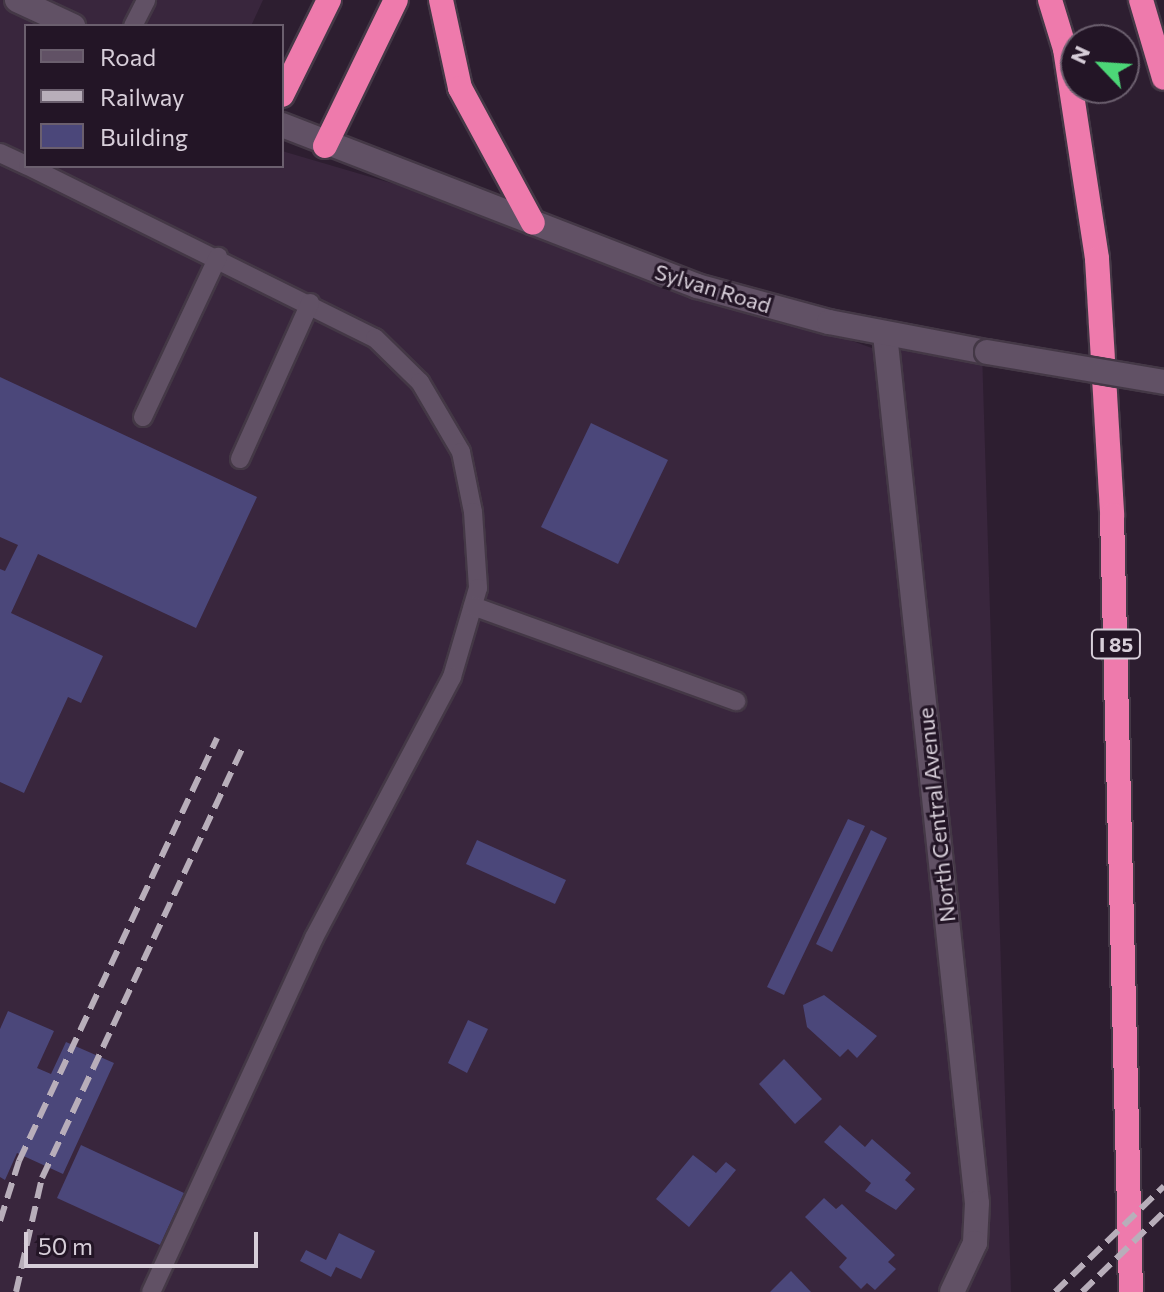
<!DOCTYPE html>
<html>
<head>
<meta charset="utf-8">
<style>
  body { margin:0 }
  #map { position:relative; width:1164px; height:1292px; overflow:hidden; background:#2d1e30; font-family:Commissioner,sans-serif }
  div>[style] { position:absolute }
  .built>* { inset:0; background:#39263d }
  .building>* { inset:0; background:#4b477a }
  .roads { filter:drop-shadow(2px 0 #443846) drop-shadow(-2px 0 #443846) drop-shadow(0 2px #443846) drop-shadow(0 -2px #443846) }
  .lane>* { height:18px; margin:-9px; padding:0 9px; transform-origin:9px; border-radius:9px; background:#615165 }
  .street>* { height:24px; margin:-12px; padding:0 12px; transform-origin:12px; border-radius:12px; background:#615165 }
  .secondary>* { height:24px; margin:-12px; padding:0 12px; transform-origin:12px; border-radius:12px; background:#615165 }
  .highway>* { height:24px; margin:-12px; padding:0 12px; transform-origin:12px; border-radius:12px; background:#ee7aac }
  .rail>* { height:6px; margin-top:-3px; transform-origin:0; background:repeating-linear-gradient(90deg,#b8aeba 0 16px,transparent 0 24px) }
  .bridges { filter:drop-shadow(2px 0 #443846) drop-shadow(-2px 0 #443846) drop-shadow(0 2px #443846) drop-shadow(0 -2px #443846) }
  .secondary-bridge>* { height:24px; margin:-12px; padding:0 12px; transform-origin:12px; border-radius:12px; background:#615165 }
  span { translate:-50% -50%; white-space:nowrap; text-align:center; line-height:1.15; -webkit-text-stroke:6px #231526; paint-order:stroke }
  .shield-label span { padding:2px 6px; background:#231526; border:2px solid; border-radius:6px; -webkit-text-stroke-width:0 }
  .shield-label { font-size:20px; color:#d7ced9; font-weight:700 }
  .street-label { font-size:22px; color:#d7ced9 }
  .legend { position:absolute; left:24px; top:24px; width:260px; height:144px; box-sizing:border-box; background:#231526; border:2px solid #6b5f6e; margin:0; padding:10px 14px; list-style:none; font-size:24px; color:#d7ced9 }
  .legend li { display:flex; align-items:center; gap:16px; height:40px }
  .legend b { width:40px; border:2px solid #6b5f6e }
  .north { position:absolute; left:1060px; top:24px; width:80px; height:80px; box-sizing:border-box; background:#231526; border:2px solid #6b5f6e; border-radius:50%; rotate:295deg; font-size:22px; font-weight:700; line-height:32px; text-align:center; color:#d7ced9 }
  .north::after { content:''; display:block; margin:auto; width:28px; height:36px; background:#4cd677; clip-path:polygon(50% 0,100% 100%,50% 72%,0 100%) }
  .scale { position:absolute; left:24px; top:1232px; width:234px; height:36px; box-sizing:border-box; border:4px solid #d7ced9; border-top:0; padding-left:10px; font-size:24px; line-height:28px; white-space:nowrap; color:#d7ced9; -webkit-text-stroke:6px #231526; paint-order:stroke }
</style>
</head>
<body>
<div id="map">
  <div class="built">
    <div style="clip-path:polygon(0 0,263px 0,251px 26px,26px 26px,26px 166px,282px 166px,282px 151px,483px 210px,872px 348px,982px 351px,1011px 1292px,0 1292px)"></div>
  </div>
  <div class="building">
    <div style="clip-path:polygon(0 377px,257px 497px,196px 628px,38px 554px,11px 613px,103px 656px,81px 703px,68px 697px,24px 793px,0 782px,0 569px,5px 571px,18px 545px,0 537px)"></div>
    <div style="clip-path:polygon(591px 423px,668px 460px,618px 564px,541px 527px)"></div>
    <div style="clip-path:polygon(848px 819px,865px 826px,784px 995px,767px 987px)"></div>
    <div style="clip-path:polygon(871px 830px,887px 838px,832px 952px,816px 944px)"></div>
    <div style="clip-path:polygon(477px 840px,566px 880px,555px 904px,466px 864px)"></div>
    <div style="clip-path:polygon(824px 995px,877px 1036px,857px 1058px,848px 1049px,840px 1057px,807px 1027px,803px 1005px)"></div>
    <div style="clip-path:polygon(8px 1011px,54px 1031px,37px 1068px,51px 1074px,66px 1042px,114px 1063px,63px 1174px,17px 1153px,5px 1180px,0 1177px,0 1029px)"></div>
    <div style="clip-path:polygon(468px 1020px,488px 1029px,467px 1073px,448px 1063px)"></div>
    <div style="clip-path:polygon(784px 1059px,822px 1099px,795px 1124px,759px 1084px)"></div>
    <div style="clip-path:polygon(840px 1125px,865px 1147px,872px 1139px,911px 1173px,905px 1180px,915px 1189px,896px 1210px,865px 1191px,871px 1183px,824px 1142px)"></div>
    <div style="clip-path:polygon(81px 1145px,184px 1193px,160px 1245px,57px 1198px)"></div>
    <div style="clip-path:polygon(693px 1155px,716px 1173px,726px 1162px,736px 1170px,689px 1227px,656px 1199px)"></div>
    <div style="clip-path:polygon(824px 1198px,836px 1209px,842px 1204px,895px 1255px,888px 1262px,896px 1269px,875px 1290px,867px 1283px,861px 1289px,839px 1267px,847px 1258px,805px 1217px)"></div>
    <div style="clip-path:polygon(339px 1233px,375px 1251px,361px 1279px,336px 1267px,331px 1277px,300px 1261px,306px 1250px,326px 1260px)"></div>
    <div style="clip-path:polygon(791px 1271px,811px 1292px,770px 1292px)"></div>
  </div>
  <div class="roads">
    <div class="lane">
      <div style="left:133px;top:26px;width:29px;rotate:-63deg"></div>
      <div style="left:0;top:153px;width:29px;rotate:25deg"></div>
      <div style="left:28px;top:166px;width:387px;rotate:26.4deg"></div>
      <div style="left:375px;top:338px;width:63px;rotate:44.4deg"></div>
      <div style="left:420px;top:382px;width:81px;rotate:59.6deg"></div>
      <div style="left:461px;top:452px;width:61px;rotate:78.7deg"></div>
      <div style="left:473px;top:512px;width:76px;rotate:86.2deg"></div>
      <div style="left:478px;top:588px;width:93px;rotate:106.3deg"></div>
      <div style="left:452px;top:677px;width:295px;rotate:117.9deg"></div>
      <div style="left:314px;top:938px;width:390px;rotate:114.7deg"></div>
      <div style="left:143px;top:417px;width:177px;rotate:-64.9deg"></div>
      <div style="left:240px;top:459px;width:171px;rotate:-65.8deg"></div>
      <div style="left:473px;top:606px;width:280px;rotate:19.9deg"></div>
    </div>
    <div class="street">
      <div style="left:885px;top:334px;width:874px;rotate:83.96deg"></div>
      <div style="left:977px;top:1203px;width:40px;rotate:92.9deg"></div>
      <div style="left:975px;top:1243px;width:54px;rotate:115.1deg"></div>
    </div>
    <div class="secondary">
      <div style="left:17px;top:0;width:62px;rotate:24.9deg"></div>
      <div style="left:282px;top:125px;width:445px;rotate:21.2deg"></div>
      <div style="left:697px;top:286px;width:137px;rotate:15.3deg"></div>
      <div style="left:829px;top:322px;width:161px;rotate:10.8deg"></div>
    </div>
    <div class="highway">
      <div style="left:441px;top:0;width:90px;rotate:77.8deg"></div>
      <div style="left:460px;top:88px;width:153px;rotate:61.6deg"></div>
      <div style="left:1050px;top:0;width:51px;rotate:73deg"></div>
      <div style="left:1065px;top:49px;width:212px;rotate:81.3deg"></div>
      <div style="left:1097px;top:259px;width:256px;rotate:86.6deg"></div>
      <div style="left:1112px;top:515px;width:777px;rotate:88.6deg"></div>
      <div style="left:1141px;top:0;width:81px;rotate:73.6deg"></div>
      <div style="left:282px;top:95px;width:106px;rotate:-63.7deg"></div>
      <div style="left:325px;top:146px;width:162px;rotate:-64.1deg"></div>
    </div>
  </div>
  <div class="rail">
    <div style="left:0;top:1221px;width:63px;rotate:-72.4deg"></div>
    <div style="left:19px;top:1161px;width:467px;rotate:-64.9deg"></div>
    <div style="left:16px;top:1292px;width:117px;rotate:-77.2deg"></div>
    <div style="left:42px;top:1178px;width:476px;rotate:-65deg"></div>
    <div style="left:1055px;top:1292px;width:152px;rotate:-44.2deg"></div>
    <div style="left:1082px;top:1292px;width:115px;rotate:-44.3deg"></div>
  </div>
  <div class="bridges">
    <div class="secondary-bridge">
      <div style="left:987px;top:352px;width:180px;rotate:9.6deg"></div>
    </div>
  </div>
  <div class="shield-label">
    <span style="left:1116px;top:644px">I 85</span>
  </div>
  <div class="street-label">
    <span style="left:713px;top:288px;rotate:17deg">Sylvan Road</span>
    <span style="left:936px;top:815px;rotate:-96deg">North Central Avenue</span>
  </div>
  <ul class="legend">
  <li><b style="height:10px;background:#615165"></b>Road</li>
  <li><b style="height:10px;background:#b8aeba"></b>Railway</li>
  <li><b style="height:22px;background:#4b477a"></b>Building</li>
  </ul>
  <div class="north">N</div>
  <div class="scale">50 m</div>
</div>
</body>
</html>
